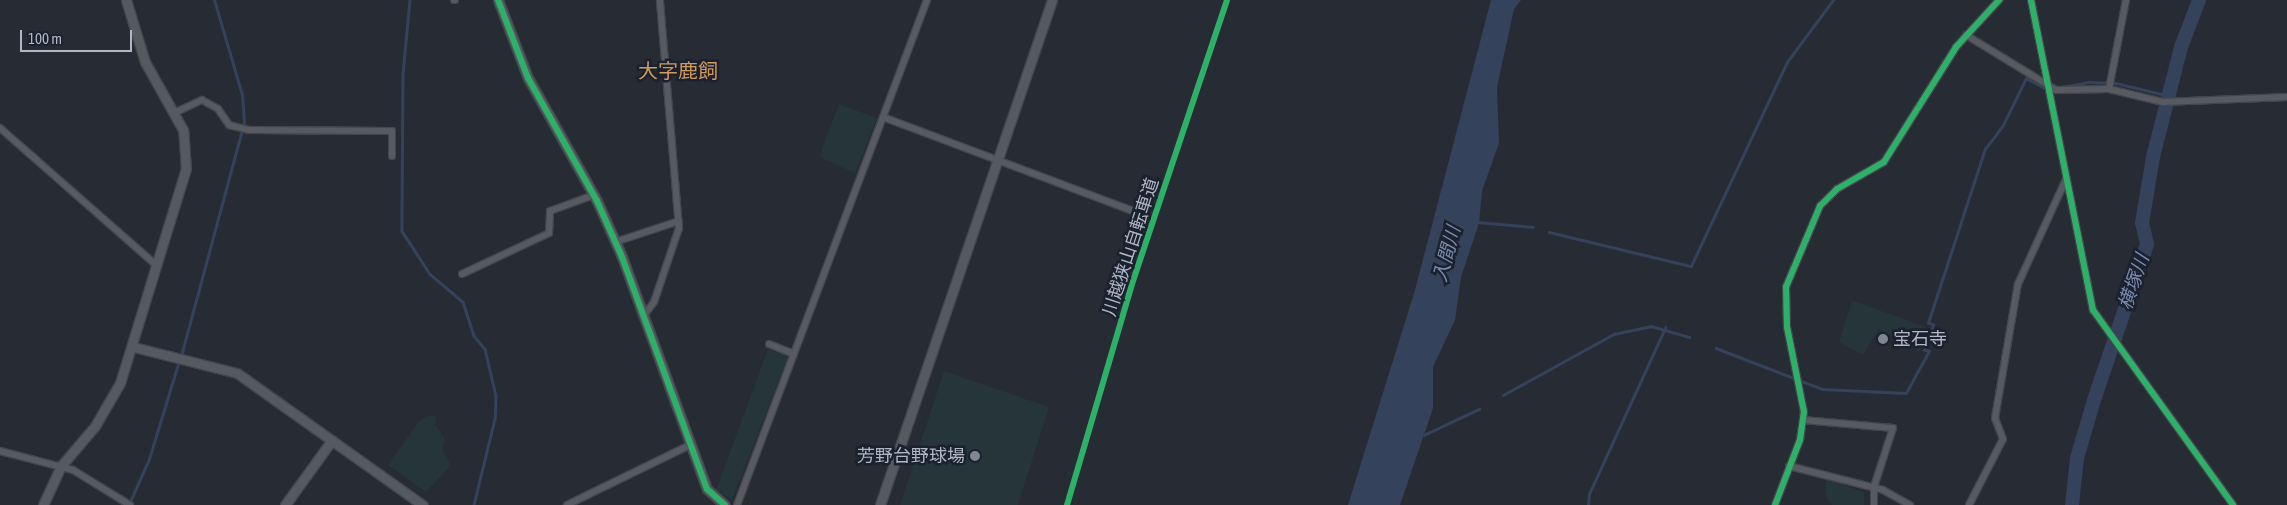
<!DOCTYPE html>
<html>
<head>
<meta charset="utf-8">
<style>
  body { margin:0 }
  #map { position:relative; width:2287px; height:505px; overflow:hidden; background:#272b34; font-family:"Asap Condensed","Noto Sans JP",sans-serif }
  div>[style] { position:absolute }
  .green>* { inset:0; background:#25353a }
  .water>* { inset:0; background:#35425c }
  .stream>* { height:2.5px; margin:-1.25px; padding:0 1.25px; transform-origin:1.25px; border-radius:1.25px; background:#35425c }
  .river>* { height:14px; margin:-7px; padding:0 7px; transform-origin:7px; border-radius:7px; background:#35425c }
  .roads { filter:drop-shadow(1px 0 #43464d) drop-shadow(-1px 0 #43464d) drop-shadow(0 1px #43464d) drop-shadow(0 -1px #43464d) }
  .street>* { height:6px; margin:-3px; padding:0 3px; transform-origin:3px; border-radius:3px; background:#575a61 }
  .secondary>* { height:9px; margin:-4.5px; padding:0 4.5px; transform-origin:4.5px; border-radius:4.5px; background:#555960 }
  .cycleway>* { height:6px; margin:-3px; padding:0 3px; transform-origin:3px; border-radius:3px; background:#2db169 }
  .dots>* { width:14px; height:14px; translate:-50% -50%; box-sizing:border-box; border:2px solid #1b212e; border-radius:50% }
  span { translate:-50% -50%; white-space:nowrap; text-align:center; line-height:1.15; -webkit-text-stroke:5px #1b212e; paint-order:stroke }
  .street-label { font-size:18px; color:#b0b7c5 }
  .poi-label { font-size:18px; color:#b0b7c5 }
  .left { translate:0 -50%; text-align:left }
  .right { translate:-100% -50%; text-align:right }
  .water-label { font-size:19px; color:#798bad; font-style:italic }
  .quarter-label { font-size:20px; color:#d19a60 }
  .scale { position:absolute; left:20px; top:30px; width:112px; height:22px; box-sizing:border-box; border:2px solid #b0b7c5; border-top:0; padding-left:6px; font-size:15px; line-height:18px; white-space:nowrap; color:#b0b7c5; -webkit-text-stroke:4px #1b212e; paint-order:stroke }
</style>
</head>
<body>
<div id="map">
  <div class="green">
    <div style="clip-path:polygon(839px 104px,877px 118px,855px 173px,819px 157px)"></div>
    <div style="clip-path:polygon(1852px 300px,1930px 329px,1919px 352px,1879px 329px,1863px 355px,1839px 342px)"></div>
    <div style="clip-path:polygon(768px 349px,788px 357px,732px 500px,716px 490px)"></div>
    <div style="clip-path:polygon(944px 371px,1049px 407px,1018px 505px,900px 505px)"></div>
    <div style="clip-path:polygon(430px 415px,436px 417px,435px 425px,445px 438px,442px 449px,451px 465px,426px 492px,388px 465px,420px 420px)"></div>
    <div style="clip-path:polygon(1826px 479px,1864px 492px,1864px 505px,1832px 505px,1826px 497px)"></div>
  </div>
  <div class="water">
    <div style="clip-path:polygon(1491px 0,1521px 0,1514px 9px,1497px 87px,1499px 143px,1482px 191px,1479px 223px,1461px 277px,1455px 320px,1433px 367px,1433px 408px,1400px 505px,1348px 505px,1415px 290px)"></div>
  </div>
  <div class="stream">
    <div style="left:410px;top:0;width:74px;rotate:95.4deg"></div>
    <div style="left:403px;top:74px;width:157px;rotate:90.4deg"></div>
    <div style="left:402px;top:231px;width:51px;rotate:56.9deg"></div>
    <div style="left:430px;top:274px;width:43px;rotate:40.3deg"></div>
    <div style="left:463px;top:302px;width:36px;rotate:72deg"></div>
    <div style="left:474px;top:336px;width:17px;rotate:50deg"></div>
    <div style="left:485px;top:349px;width:48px;rotate:76.8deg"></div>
    <div style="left:496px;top:396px;width:23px;rotate:92deg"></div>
    <div style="left:495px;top:419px;width:89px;rotate:103.7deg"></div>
    <div style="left:2057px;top:88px;width:33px;rotate:-11deg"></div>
    <div style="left:2089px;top:82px;width:27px;rotate:2deg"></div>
    <div style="left:2116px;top:83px;width:56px;rotate:13.5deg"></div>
    <div style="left:1477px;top:222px;width:56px;rotate:5.1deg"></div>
    <div style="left:1549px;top:232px;width:146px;rotate:13.5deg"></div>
    <div style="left:1691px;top:266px;width:225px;rotate:-64.8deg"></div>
    <div style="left:1787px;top:62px;width:77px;rotate:-53.4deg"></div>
    <div style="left:1716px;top:348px;width:114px;rotate:21.1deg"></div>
    <div style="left:1822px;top:389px;width:84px;rotate:2.7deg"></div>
    <div style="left:1906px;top:393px;width:48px;rotate:-61.3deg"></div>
    <div style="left:1929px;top:351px;width:5px;rotate:-169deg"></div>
    <div style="left:1924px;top:350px;width:27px;rotate:-70deg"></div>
    <div style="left:1933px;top:325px;width:5px;rotate:-158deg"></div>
    <div style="left:1928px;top:323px;width:183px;rotate:-71.9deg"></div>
    <div style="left:1985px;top:149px;width:30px;rotate:-53deg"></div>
    <div style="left:2003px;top:125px;width:52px;rotate:-63.9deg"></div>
    <div style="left:2026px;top:78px;width:26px;rotate:28deg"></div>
    <div style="left:181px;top:356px;width:241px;rotate:-74.9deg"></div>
    <div style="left:244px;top:123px;width:28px;rotate:-94deg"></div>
    <div style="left:242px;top:95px;width:99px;rotate:-106.4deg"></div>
    <div style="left:1503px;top:395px;width:127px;rotate:-28.8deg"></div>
    <div style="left:1614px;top:334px;width:38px;rotate:-12deg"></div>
    <div style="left:1651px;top:326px;width:40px;rotate:16deg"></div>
    <div style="left:1424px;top:435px;width:61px;rotate:-25.3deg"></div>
    <div style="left:129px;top:504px;width:49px;rotate:-66deg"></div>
    <div style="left:149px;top:459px;width:102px;rotate:-73deg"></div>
    <div style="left:1588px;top:505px;width:11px;rotate:-85deg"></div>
    <div style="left:1589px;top:494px;width:183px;rotate:-65.4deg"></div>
  </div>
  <div class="river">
    <div style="left:2072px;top:505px;width:47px;rotate:-83.9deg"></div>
    <div style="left:2077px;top:458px;width:64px;rotate:-73.6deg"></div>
    <div style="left:2095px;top:397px;width:162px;rotate:-71.2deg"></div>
    <div style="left:2147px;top:244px;width:22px;rotate:-103deg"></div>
    <div style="left:2142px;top:223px;width:67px;rotate:-80.5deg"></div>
    <div style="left:2153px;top:157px;width:114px;rotate:-75.7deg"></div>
    <div style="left:2181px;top:47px;width:50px;rotate:-69deg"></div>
  </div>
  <div class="roads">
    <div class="street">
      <div style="left:454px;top:0;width:1px"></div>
      <div style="left:2031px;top:0;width:316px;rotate:78.7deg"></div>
      <div style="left:2093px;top:310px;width:240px;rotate:54.3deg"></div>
      <div style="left:1966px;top:35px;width:105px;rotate:31.4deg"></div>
      <div style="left:2056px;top:90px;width:53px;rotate:-1.1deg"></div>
      <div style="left:2109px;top:89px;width:56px;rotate:13.5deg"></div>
      <div style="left:2163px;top:102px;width:124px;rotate:-2.3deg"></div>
      <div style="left:2109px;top:89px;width:91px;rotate:-79.2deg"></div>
      <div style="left:174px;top:113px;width:31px;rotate:-25deg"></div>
      <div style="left:202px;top:100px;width:18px;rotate:29deg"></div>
      <div style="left:218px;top:109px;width:19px;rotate:55deg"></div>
      <div style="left:229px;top:125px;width:21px;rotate:14deg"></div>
      <div style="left:249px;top:130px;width:143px;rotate:0.4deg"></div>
      <div style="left:392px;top:131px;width:25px;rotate:90deg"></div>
      <div style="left:883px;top:117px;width:273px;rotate:20.6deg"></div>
      <div style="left:0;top:128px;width:210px;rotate:41.3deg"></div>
      <div style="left:615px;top:242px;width:67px;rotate:-18.2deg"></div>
      <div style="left:462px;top:274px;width:96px;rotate:-25.2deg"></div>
      <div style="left:549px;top:233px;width:22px;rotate:-87deg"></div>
      <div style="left:550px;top:211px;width:47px;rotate:-20deg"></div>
      <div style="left:645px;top:314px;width:15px;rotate:-53deg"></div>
      <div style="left:654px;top:302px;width:78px;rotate:-71.3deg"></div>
      <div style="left:679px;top:228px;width:229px;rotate:-94.8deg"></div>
      <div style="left:769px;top:344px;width:27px;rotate:22deg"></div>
      <div style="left:1803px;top:420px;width:90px;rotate:5.1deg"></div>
      <div style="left:1893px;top:428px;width:62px;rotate:107.9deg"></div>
      <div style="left:1874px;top:487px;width:18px;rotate:90deg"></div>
      <div style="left:0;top:451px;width:75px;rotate:14.6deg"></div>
      <div style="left:73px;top:470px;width:67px;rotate:31.6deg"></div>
      <div style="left:1789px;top:466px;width:97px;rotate:14.3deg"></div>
      <div style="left:1883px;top:490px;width:31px;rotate:29deg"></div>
      <div style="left:567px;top:505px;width:139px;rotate:-26deg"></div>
      <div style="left:737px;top:505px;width:540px;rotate:-69.38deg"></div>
      <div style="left:1775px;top:505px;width:70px;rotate:-69deg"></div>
      <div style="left:1800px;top:440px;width:28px;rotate:-82deg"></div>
      <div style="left:1804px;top:412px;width:87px;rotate:-101.3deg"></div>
      <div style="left:1787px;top:327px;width:40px;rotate:-91.4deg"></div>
      <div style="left:1786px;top:287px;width:88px;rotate:-67.2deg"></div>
      <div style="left:1820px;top:206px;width:24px;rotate:-45deg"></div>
      <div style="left:1837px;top:189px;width:54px;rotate:-29.9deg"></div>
      <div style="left:1884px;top:162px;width:136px;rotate:-57.9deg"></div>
      <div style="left:1956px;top:47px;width:64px;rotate:-47.5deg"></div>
      <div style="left:1969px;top:505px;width:74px;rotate:-62.7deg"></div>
      <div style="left:2003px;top:439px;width:22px;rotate:-111deg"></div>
      <div style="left:1995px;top:418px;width:136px;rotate:-80.3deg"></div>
      <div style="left:2018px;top:284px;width:115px;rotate:-65.4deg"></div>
    </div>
    <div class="secondary">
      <div style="left:498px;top:0;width:84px;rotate:69deg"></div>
      <div style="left:528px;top:78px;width:141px;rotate:60.7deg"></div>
      <div style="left:597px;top:201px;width:61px;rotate:65.9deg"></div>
      <div style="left:622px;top:257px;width:247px;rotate:69.9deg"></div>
      <div style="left:707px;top:489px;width:24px;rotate:42deg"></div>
      <div style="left:134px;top:347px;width:106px;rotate:14.2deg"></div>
      <div style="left:237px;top:373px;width:228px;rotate:35.4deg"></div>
      <div style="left:43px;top:505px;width:43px;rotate:-65.2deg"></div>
      <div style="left:61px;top:466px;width:52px;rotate:-49.6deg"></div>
      <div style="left:95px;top:426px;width:50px;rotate:-59.8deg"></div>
      <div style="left:120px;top:383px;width:224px;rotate:-72.9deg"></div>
      <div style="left:186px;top:169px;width:39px;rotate:-94deg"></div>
      <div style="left:183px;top:130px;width:78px;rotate:-119.2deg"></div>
      <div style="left:145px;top:62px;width:65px;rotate:-107deg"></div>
      <div style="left:285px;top:505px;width:80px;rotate:-54.1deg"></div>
      <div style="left:880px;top:505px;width:533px;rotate:-71.19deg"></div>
    </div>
  </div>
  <div class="cycleway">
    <div style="left:498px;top:0;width:84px;rotate:69deg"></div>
    <div style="left:528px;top:78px;width:141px;rotate:60.7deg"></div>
    <div style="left:597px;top:201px;width:61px;rotate:65.9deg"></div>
    <div style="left:622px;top:257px;width:247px;rotate:69.9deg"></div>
    <div style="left:707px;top:489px;width:24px;rotate:42deg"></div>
    <div style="left:2031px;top:0;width:316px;rotate:78.7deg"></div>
    <div style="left:2093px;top:310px;width:240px;rotate:54.3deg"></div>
    <div style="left:1067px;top:505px;width:230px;rotate:-73.6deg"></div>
    <div style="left:1132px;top:284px;width:299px;rotate:-71.5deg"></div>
    <div style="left:1775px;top:505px;width:70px;rotate:-69deg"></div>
    <div style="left:1800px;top:440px;width:28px;rotate:-82deg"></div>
    <div style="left:1804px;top:412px;width:87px;rotate:-101.3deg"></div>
    <div style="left:1787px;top:327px;width:40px;rotate:-91.4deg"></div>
    <div style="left:1786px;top:287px;width:88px;rotate:-67.2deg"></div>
    <div style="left:1820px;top:206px;width:24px;rotate:-45deg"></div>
    <div style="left:1837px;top:189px;width:54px;rotate:-29.9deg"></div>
    <div style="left:1884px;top:162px;width:136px;rotate:-57.9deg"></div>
    <div style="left:1956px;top:47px;width:64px;rotate:-47.5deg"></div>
  </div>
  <div class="dots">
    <div style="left:1883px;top:339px;background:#808692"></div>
    <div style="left:975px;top:456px;background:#808692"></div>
  </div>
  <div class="street-label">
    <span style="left:1131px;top:247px;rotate:-72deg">川越狭山自転車道</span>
  </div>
  <div class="poi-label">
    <span class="left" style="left:1893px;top:339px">宝石寺</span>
    <span class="right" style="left:965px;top:456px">芳野台野球場</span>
  </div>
  <div class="water-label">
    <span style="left:1447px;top:254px;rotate:-75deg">入間川</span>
    <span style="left:2134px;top:282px;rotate:-71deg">横塚川</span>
  </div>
  <div class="quarter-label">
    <span style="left:678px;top:70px">大字鹿飼</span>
  </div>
  <div class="scale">100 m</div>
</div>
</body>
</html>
